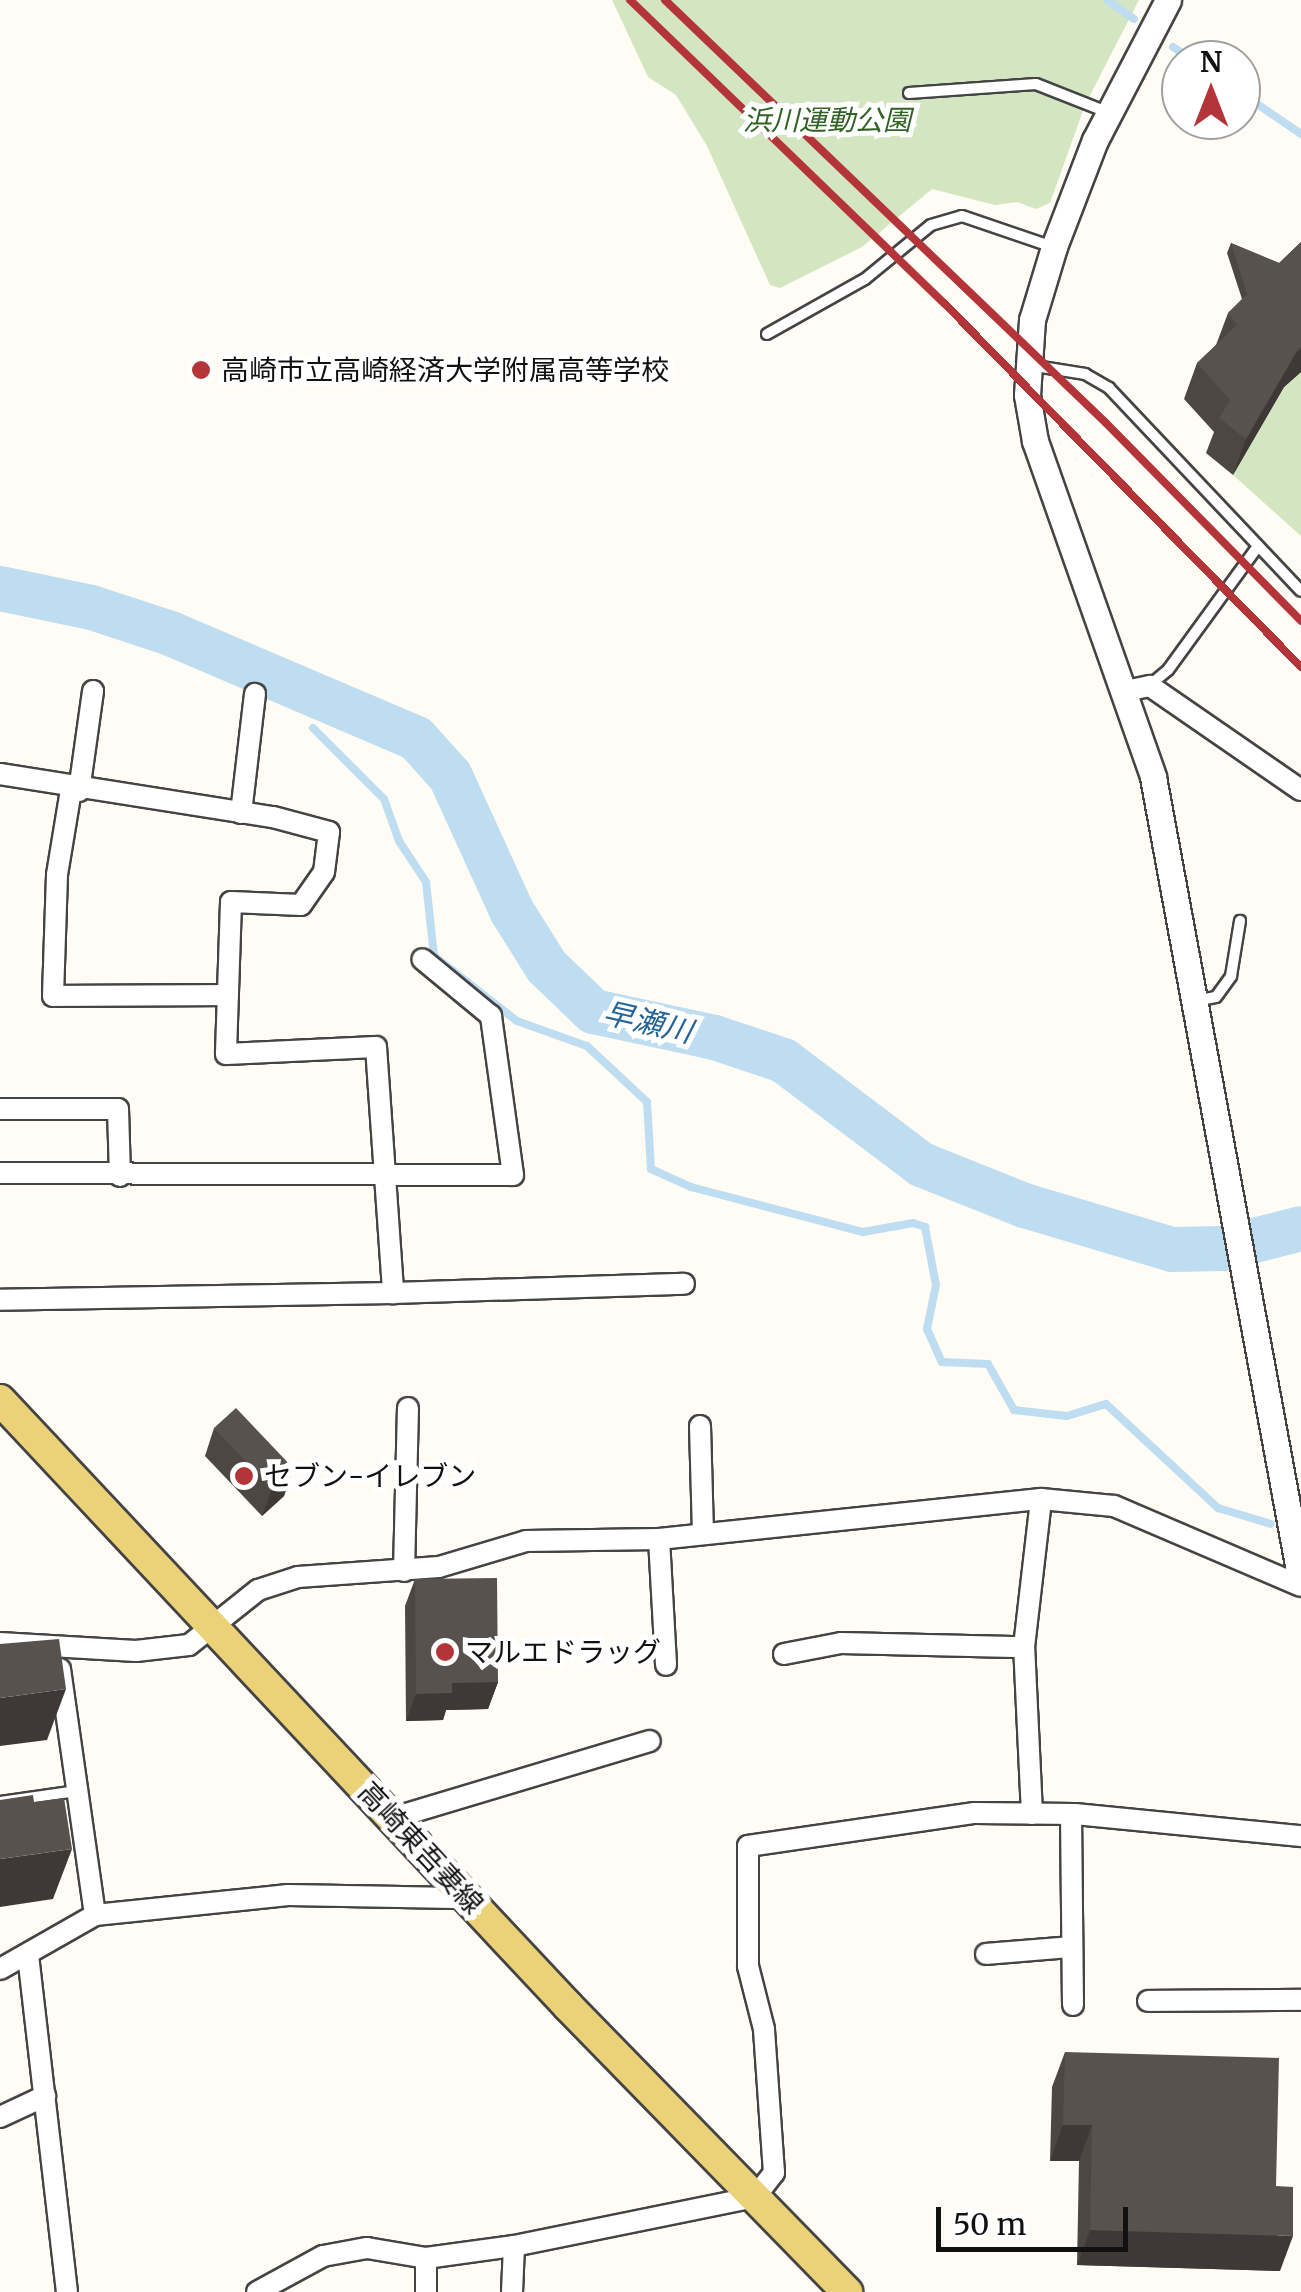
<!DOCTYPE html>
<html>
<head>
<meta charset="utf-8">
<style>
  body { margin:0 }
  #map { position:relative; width:1301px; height:2292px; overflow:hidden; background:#fefcf5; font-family:Merriweather,"Noto Sans JP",serif }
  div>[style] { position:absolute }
  .green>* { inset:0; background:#d4e6c1 }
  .stream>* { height:8px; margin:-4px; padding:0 4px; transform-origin:4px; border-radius:4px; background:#beddf1 }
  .river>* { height:45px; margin:-22.5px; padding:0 22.5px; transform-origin:22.5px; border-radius:22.5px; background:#beddf1 }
  .roads { filter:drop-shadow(2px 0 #444) drop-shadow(-2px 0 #444) drop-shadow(0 2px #444) drop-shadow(0 -2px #444) }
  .service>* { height:10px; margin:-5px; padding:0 5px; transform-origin:5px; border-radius:5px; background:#fff }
  .minor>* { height:20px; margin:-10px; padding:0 10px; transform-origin:10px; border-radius:10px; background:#fff }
  .tertiary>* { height:25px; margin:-12.5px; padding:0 12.5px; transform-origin:12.5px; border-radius:12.5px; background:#fff }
  .primary>* { height:30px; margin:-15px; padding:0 15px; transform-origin:15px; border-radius:15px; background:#ebd178 }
  .rail>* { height:8px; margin:-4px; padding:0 4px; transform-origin:4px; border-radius:4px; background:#b43539 }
  .wall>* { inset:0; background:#4c4743 }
  .shaded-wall>* { inset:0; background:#3e3937 }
  .building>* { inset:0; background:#58524e }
  .dots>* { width:28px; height:28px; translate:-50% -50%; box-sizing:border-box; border:5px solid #fff; border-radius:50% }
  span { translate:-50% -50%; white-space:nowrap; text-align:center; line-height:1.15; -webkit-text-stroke:10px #fff; paint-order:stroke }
  .park-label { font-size:28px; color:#326326; font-style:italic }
  .poi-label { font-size:28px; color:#111 }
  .left { translate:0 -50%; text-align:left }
  .street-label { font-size:28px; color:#111 }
  .water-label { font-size:30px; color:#246498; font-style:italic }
  .north { position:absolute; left:1161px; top:40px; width:100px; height:100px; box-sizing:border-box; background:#fff; border:2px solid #a0a0a0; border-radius:50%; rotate:0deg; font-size:28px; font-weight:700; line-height:40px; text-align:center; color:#111 }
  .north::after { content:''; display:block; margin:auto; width:35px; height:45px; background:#b43539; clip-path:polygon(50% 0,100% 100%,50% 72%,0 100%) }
  .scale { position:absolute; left:936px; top:2207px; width:192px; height:45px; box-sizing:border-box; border:5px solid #111; border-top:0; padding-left:12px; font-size:30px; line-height:35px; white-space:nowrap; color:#111; -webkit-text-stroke:8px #fff; paint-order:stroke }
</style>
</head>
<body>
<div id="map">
  <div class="green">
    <div style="clip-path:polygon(612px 0,1139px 0,1085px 105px,1050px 203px,1036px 209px,1017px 202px,995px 205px,932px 189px,862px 247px,780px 288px,770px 285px,707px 146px,676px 95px,648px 77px)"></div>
    <div style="clip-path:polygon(1301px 371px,1301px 536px,1233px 475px,1284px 387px)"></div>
  </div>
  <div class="stream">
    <div style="left:1107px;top:0;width:33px;rotate:35deg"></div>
    <div style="left:1173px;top:47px;width:23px;rotate:34deg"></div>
    <div style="left:1241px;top:93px;width:73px;rotate:34.3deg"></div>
    <div style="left:302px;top:706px;width:17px;rotate:-73deg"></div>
    <div style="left:313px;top:728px;width:100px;rotate:45deg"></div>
    <div style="left:384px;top:799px;width:45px;rotate:70.3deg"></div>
    <div style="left:399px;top:841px;width:49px;rotate:56.6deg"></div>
    <div style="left:426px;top:882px;width:74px;rotate:83.8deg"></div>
    <div style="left:434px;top:956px;width:105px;rotate:38.1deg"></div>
    <div style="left:517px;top:1021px;width:74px;rotate:19.7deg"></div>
    <div style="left:587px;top:1046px;width:82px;rotate:43deg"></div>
    <div style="left:647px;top:1102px;width:67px;rotate:86.6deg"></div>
    <div style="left:651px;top:1169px;width:44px;rotate:24.2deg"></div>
    <div style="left:691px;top:1187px;width:178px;rotate:14.7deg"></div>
    <div style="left:863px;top:1232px;width:51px;rotate:-10.2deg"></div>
    <div style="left:913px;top:1223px;width:13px;rotate:18deg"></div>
    <div style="left:925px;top:1227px;width:59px;rotate:79.3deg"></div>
    <div style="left:936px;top:1285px;width:45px;rotate:101.6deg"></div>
    <div style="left:927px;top:1329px;width:36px;rotate:66deg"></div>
    <div style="left:942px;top:1362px;width:46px;rotate:2.5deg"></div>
    <div style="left:988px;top:1364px;width:53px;rotate:60.5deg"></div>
    <div style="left:1014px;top:1410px;width:53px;rotate:6.5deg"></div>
    <div style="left:1067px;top:1416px;width:41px;rotate:-17.1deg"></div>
    <div style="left:1106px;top:1404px;width:153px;rotate:42.9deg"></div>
    <div style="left:1218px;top:1508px;width:55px;rotate:16.8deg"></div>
  </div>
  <div class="river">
    <div style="left:0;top:588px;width:93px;rotate:11.8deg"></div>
    <div style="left:91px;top:607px;width:83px;rotate:18.2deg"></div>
    <div style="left:170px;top:633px;width:267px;rotate:23.1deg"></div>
    <div style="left:416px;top:738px;width:51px;rotate:48.2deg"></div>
    <div style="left:450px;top:776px;width:147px;rotate:65.5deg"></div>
    <div style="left:511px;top:910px;width:66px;rotate:58deg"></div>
    <div style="left:546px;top:966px;width:65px;rotate:43.8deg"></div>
    <div style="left:593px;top:1011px;width:124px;rotate:12.1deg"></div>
    <div style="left:714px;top:1037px;width:73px;rotate:18.4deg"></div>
    <div style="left:783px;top:1060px;width:173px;rotate:37deg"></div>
    <div style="left:921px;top:1164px;width:111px;rotate:21.7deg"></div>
    <div style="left:1024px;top:1205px;width:154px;rotate:16.6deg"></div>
    <div style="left:1172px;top:1249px;width:50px;rotate:-1.1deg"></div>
    <div style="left:1222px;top:1248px;width:81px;rotate:-14.2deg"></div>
  </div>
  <div class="roads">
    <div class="service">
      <div style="left:909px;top:93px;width:127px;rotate:-4.1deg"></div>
      <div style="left:1036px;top:84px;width:76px;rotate:21.5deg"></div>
      <div style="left:767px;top:334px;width:112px;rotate:-29.3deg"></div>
      <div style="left:865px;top:279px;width:85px;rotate:-39.3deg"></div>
      <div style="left:931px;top:225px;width:32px;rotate:-16deg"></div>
      <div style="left:962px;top:216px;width:96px;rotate:18.8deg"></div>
      <div style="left:1029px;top:365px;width:57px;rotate:9.1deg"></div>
      <div style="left:1085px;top:374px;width:28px;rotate:30deg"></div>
      <div style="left:1109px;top:388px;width:279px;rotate:46.6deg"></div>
      <div style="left:1150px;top:685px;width:23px;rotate:-40deg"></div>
      <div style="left:1168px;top:670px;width:153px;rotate:-54deg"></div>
      <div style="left:1195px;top:1001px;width:21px;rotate:-11deg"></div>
      <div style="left:1216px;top:997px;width:26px;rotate:-54deg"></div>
      <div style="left:1231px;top:976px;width:56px;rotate:-80.7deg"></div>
      <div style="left:0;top:1802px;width:78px;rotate:-8.1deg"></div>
    </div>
    <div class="minor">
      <div style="left:1126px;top:691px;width:25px;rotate:-12deg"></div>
      <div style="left:1150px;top:686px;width:183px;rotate:34.6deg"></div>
      <div style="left:0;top:774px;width:276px;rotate:9deg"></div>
      <div style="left:273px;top:817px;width:58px;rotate:15deg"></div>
      <div style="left:329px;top:832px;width:40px;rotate:97.1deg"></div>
      <div style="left:324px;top:872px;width:40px;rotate:124.9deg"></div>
      <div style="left:301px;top:905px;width:70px;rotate:-177.5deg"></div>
      <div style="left:231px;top:902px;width:152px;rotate:91.9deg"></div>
      <div style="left:226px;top:1054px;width:150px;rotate:-2.7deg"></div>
      <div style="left:376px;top:1047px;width:247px;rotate:86deg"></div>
      <div style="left:393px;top:1293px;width:393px;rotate:179deg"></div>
      <div style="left:71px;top:790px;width:86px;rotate:99.4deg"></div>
      <div style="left:57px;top:875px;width:121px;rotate:91.9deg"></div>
      <div style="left:53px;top:996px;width:175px;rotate:-0.3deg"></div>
      <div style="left:79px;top:791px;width:101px;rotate:-82deg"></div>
      <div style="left:241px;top:813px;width:120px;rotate:-83.3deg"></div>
      <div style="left:0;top:1109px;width:118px"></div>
      <div style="left:118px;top:1109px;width:67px;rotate:88.3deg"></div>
      <div style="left:0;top:1173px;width:513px;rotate:0.22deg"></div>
      <div style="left:513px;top:1175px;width:161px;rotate:-97.9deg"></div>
      <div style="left:491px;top:1016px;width:89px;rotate:-140.4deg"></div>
      <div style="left:393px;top:1293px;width:291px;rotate:-1.8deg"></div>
      <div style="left:700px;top:1426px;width:107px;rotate:88.4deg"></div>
      <div style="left:659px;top:1539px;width:126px;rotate:86.8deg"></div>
      <div style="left:404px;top:1571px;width:163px;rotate:-88.6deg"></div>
      <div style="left:0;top:1643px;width:136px;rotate:3.4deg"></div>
      <div style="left:136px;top:1651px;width:53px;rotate:-6.5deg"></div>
      <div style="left:189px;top:1645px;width:88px;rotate:-38.6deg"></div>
      <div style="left:258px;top:1590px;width:42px;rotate:-18deg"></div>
      <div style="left:298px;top:1577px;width:141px;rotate:-4.1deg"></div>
      <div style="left:439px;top:1567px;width:91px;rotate:-16.6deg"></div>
      <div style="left:526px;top:1541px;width:133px;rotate:-0.9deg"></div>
      <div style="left:659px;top:1539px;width:384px;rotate:-6deg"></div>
      <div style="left:1041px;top:1499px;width:73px;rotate:5.5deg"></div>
      <div style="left:1114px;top:1506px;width:203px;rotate:23.2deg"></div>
      <div style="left:784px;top:1654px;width:58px;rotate:-10.9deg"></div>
      <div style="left:841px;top:1643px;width:183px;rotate:1.3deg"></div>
      <div style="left:60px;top:1669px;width:248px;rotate:81.9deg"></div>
      <div style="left:1032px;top:1814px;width:167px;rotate:-92.7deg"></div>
      <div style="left:1024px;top:1647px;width:149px;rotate:-83.4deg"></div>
      <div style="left:1071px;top:1814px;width:191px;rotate:89.4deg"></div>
      <div style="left:393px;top:1818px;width:268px;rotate:-16.7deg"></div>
      <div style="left:986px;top:1954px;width:86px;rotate:-4.7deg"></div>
      <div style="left:28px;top:1955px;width:339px;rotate:83.4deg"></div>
      <div style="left:0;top:1969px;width:109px;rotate:-29.6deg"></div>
      <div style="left:95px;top:1915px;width:194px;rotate:-5.9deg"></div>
      <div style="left:288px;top:1895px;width:180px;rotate:1deg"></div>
      <div style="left:1148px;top:2001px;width:153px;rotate:-0.4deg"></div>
      <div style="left:0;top:2117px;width:50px;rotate:-25deg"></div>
      <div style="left:257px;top:2292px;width:75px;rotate:-28.6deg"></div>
      <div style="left:323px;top:2256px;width:45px;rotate:-10.3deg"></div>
      <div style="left:367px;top:2248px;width:60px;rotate:9.6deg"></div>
      <div style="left:426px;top:2258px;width:89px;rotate:-7.8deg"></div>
      <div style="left:514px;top:2246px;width:246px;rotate:-11.5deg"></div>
      <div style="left:755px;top:2197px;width:31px;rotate:-52deg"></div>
      <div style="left:774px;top:2173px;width:144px;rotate:-94deg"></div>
      <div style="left:764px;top:2029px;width:65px;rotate:-104.3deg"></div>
      <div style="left:748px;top:1966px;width:120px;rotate:-90deg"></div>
      <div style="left:748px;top:1846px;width:229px;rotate:-8.3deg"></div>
      <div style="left:975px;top:1813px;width:100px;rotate:0.6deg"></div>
      <div style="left:1075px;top:1814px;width:227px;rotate:5.6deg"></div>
      <div style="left:426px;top:2292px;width:34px;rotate:-90deg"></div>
      <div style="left:512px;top:2292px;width:46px;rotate:-87.5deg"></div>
    </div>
    <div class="tertiary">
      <div style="left:1168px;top:0;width:158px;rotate:117.5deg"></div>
      <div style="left:1095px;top:140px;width:115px;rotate:111deg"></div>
      <div style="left:1054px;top:247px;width:76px;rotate:106.8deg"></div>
      <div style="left:1032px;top:320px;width:75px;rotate:93.8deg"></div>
      <div style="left:1027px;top:395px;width:47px;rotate:80.1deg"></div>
      <div style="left:1035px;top:441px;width:356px;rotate:70.6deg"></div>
      <div style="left:1153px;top:777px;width:818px;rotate:79.57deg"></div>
    </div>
    <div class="primary">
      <div style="left:0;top:1400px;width:831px;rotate:46.85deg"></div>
      <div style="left:568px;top:2006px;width:400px;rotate:45.7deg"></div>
    </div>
  </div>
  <div class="rail">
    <div style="left:630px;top:0;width:436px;rotate:44deg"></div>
    <div style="left:944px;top:303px;width:510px;rotate:45.56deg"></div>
    <div style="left:665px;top:0;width:611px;rotate:43.81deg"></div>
    <div style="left:1106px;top:423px;width:278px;rotate:45.4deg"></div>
  </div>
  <div class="wall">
    <div style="clip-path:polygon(1301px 242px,1301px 372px,1284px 387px,1233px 475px,1206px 453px,1214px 432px,1184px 399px,1197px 363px,1216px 345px,1228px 313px,1242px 299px,1227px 253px,1231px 243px,1279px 263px)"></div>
    <div style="clip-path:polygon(214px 1428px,293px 1468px,284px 1496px,262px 1516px,205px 1456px)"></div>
    <div style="clip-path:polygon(415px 1579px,498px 1682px,488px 1709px,446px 1710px,443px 1720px,406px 1721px,405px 1606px)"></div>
    <div style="clip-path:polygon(1065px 2052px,1276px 2186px,1280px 2271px,1077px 2265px,1079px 2161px,1050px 2161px,1052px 2087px)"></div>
  </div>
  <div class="shaded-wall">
    <div style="clip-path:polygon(1301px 348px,1301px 372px,1284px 387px,1233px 475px,1246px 439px,1297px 351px)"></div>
    <div style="clip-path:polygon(293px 1468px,284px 1496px,262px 1516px,272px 1489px)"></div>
    <div style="clip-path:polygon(498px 1682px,488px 1709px,446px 1710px,443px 1720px,406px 1721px,416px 1694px,452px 1683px)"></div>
    <div style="clip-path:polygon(66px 1689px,47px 1740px,0 1746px,0 1698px)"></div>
    <div style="clip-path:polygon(72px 1849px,53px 1899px,0 1907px,0 1859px)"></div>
    <div style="clip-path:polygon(1063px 2125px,1092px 2125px,1079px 2161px,1050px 2161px)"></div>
    <div style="clip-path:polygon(1090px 2230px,1293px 2236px,1280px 2271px,1077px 2265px)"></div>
  </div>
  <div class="building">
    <div style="clip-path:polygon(1301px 242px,1301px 348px,1297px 351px,1246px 439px,1219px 418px,1230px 400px,1197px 363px,1237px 325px,1228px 313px)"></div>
    <div style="clip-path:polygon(1231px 243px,1279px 263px,1247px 294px)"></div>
    <div style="clip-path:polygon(236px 1408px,293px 1468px,272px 1489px,214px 1428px)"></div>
    <div style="clip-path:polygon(497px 1578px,498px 1682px,452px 1683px,452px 1693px,416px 1694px,415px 1579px)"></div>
    <div style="clip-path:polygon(59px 1639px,66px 1689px,0 1698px,0 1644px)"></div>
    <div style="clip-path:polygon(33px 1795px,34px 1802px,64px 1798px,72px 1849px,0 1859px,0 1800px)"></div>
    <div style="clip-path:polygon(1065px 2052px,1279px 2058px,1276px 2186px,1293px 2187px,1293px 2236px,1090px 2230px,1092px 2125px,1063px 2125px)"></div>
  </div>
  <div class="dots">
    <div style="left:201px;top:370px;background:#b43539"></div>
    <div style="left:244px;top:1476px;background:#b43539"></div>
    <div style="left:445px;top:1652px;background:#b43539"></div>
  </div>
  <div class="park-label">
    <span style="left:827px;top:120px">浜川運動公園</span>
  </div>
  <div class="poi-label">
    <span class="left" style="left:221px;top:370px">高崎市立高崎経済大学附属高等学校</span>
    <span class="left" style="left:264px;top:1476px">セブン-イレブン</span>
    <span class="left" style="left:465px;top:1652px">マルエドラッグ</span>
  </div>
  <div class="street-label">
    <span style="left:421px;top:1848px;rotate:47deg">高崎東吾妻線</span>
  </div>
  <div class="water-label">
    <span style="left:648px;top:1022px;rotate:13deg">早瀬川</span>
  </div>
  <div class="north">N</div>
  <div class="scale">50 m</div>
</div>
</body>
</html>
